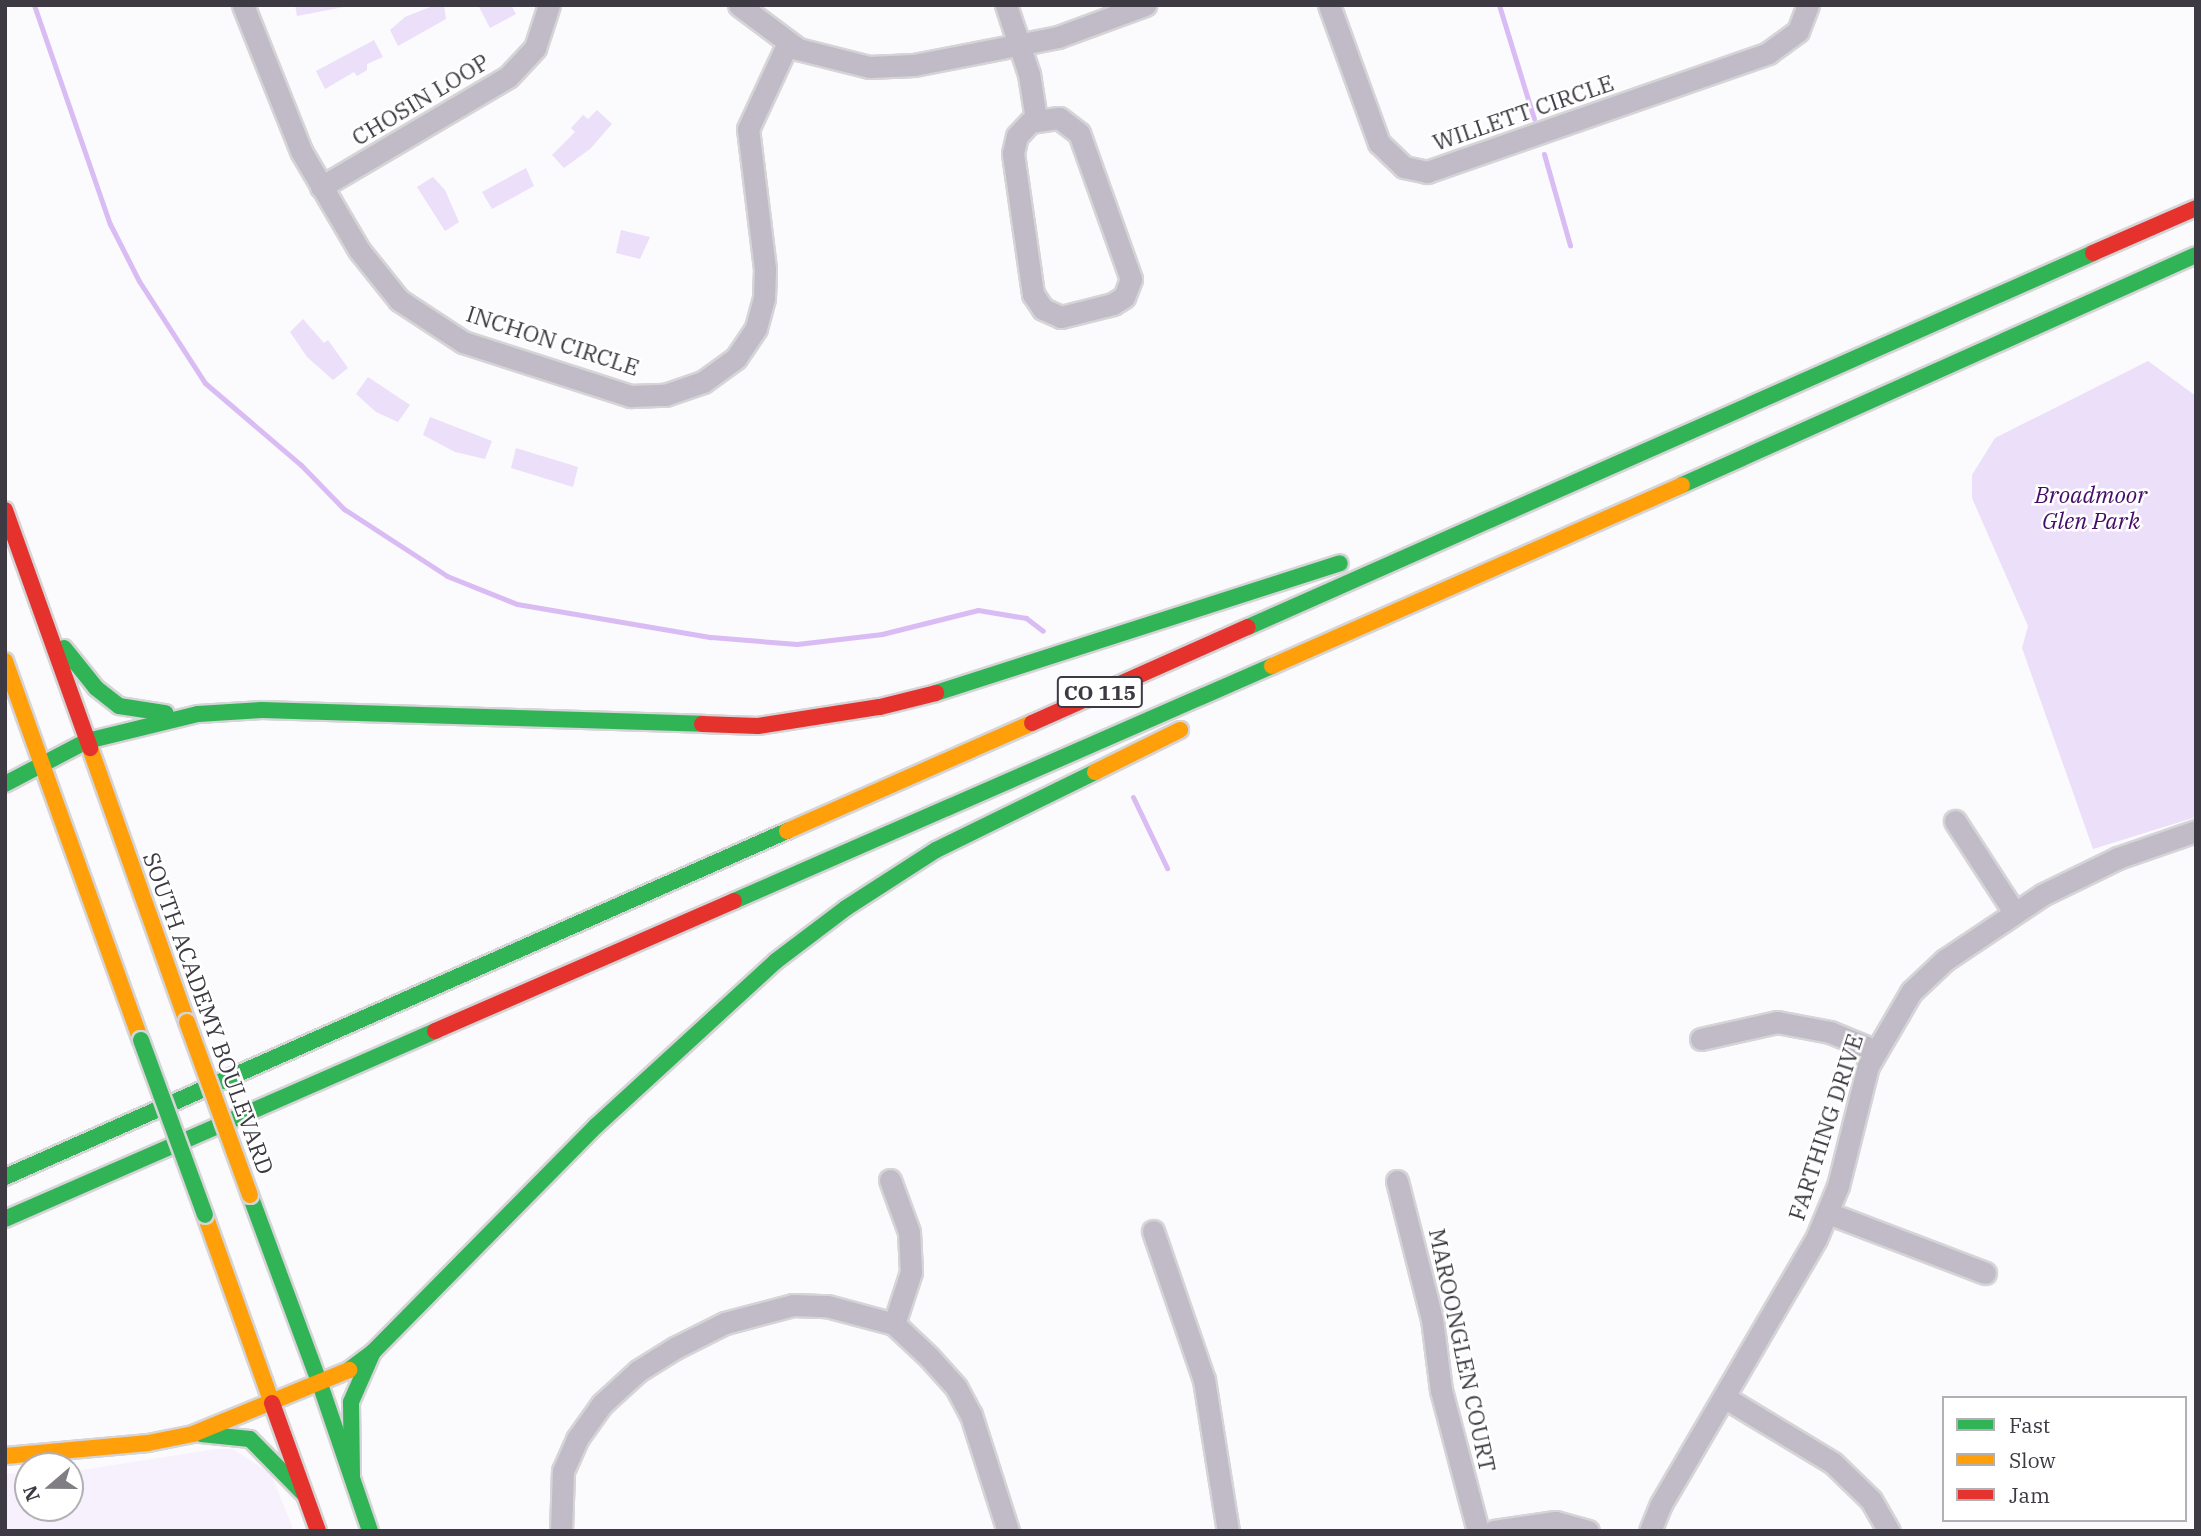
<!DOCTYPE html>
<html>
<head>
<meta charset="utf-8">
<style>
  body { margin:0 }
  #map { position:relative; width:2201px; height:1536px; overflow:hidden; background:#fbfafd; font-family:"IBM Plex Serif",serif }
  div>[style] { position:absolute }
  .built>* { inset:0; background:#f6f1fc }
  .green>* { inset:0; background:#ecdff9 }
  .stream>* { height:5px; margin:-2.5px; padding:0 2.5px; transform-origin:2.5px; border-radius:2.5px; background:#d9bcf3 }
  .roads { filter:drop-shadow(2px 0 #d5d4d7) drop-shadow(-2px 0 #d5d4d7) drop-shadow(0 2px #d5d4d7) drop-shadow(0 -2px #d5d4d7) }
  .street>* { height:21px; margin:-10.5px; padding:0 10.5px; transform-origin:10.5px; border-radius:10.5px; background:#c0bbc6 }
  .fast>* { height:16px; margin:-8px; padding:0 8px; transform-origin:8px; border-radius:8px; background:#30b455 }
  .slow>* { height:16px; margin:-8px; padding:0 8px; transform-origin:8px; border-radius:8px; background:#ff9f0a }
  .jam>* { height:16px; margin:-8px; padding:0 8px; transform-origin:8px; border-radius:8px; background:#e5322d }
  .bridges { filter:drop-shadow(2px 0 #d5d4d7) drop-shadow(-2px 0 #d5d4d7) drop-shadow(0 2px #d5d4d7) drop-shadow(0 -2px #d5d4d7) }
  .fast-bridge>* { height:16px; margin:-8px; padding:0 8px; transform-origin:8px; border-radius:8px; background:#30b455 }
  .slow-bridge>* { height:16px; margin:-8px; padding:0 8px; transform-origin:8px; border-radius:8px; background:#ff9f0a }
  span { translate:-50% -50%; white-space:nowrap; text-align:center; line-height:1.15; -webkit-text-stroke:5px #fff; paint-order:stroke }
  .shield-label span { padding:2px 5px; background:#fff; border:2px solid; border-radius:5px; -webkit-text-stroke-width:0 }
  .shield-label { font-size:21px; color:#3e3a43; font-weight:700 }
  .street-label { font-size:23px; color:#3e3a43 }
  .park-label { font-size:23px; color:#460d68; font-style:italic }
  .frame { position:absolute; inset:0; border:7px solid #3e3a43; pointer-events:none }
  .legend { position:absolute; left:1942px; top:1396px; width:245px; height:126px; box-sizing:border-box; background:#fff; border:2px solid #b2b0b4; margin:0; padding:9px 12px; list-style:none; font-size:21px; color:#3e3a43 }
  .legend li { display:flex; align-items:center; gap:14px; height:35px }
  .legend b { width:35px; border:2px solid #b2b0b4 }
  .north { position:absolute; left:14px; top:1452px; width:70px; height:70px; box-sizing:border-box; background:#fff; border:2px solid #b2b0b4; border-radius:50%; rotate:250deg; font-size:19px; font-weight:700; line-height:28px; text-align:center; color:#3e3a43 }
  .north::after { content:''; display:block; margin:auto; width:24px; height:32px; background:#807d84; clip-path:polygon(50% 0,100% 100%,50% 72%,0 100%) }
</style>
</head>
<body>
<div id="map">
  <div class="built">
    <div style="clip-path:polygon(216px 1449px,233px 1449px,271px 1474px,294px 1531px,5px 1531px,5px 1474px,28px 1473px,28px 1508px,70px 1508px,70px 1472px)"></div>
  </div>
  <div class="green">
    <div style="clip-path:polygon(295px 5px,354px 5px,297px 16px)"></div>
    <div style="clip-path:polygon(435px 5px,444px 5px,446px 19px,398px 46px,390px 30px,405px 17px)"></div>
    <div style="clip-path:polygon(478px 5px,511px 5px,516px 14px,490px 28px)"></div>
    <div style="clip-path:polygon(374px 40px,383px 57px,367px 64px,367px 70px,357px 76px,354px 72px,325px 89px,316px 71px)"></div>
    <div style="clip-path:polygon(597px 110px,612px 124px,590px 149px,564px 168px,552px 155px,575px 132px,571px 128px,583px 115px,588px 119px)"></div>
    <div style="clip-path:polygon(526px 168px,534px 186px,492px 209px,482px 192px)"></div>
    <div style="clip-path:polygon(433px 177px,445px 190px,459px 222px,445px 231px,417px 187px)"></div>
    <div style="clip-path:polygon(621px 230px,650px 237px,640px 259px,616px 253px)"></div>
    <div style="clip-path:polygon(303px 319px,324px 343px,328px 340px,348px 368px,333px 380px,307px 357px,290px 332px)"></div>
    <div style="clip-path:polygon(2148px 361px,2196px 396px,2196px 817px,2093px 849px,2022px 648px,2028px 626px,1972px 498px,1972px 475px,1995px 438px)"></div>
    <div style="clip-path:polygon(368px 377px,410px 405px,398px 422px,376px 412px,356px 394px)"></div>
    <div style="clip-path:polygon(430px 417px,492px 441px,485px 459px,455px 452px,423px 435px)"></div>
    <div style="clip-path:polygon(516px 448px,578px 467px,573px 487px,511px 468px)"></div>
  </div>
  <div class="stream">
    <div style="left:34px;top:5px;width:232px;rotate:70.9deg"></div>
    <div style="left:110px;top:224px;width:64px;rotate:63deg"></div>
    <div style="left:139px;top:281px;width:121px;rotate:57.1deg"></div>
    <div style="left:205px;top:383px;width:126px;rotate:40.5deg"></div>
    <div style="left:301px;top:465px;width:62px;rotate:45.7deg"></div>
    <div style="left:344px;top:509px;width:123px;rotate:33deg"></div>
    <div style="left:447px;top:576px;width:75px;rotate:21.8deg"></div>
    <div style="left:517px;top:604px;width:197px;rotate:9.7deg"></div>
    <div style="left:711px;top:637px;width:86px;rotate:4.7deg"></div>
    <div style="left:797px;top:644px;width:86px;rotate:-6.7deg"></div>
    <div style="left:882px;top:634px;width:99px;rotate:-14deg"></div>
    <div style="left:978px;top:610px;width:49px;rotate:9.5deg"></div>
    <div style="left:1026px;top:618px;width:21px;rotate:37deg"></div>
    <div style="left:1499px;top:5px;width:119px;rotate:72.9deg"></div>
    <div style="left:1544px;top:154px;width:95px;rotate:74.1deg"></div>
    <div style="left:1133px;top:797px;width:79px;rotate:64.4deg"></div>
  </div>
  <div class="roads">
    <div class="street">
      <div style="left:243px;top:5px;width:157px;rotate:68.3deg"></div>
      <div style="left:301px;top:151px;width:115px;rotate:59.6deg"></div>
      <div style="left:359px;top:250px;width:64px;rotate:51.3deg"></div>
      <div style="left:399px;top:300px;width:77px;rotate:33.3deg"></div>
      <div style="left:463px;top:342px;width:176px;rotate:17.9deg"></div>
      <div style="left:630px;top:396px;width:35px;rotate:-2deg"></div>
      <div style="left:665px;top:395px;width:40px;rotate:-18.9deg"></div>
      <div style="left:703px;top:382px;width:41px;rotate:-36deg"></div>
      <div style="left:736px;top:358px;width:36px;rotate:-56deg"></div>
      <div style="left:756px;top:328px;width:31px;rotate:-75deg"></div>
      <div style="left:764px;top:298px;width:29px;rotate:-88deg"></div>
      <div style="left:765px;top:269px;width:141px;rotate:-96.9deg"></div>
      <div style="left:748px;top:129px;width:95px;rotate:-65.1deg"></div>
      <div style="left:739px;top:5px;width:74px;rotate:36.7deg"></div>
      <div style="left:798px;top:49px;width:73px;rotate:14.2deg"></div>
      <div style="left:869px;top:67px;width:45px;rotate:-2.5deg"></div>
      <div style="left:914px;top:65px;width:147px;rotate:-11deg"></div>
      <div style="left:1058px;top:37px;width:93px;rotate:-20.2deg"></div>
      <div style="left:1006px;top:5px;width:73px;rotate:71.6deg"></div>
      <div style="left:1029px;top:74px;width:46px;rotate:81.2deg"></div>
      <div style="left:1329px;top:5px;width:147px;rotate:70.1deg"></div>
      <div style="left:1379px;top:143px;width:35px;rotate:44deg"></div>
      <div style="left:1404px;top:167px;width:24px;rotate:12deg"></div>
      <div style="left:1427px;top:172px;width:361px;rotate:-19.2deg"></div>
      <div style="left:1768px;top:53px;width:37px;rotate:-36deg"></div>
      <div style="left:1798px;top:31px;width:28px;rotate:-69deg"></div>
      <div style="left:1059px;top:118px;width:25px;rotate:37deg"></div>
      <div style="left:1079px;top:133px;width:155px;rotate:70.4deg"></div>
      <div style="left:1131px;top:279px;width:19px;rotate:111deg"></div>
      <div style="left:1124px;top:297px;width:13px;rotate:148deg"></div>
      <div style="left:1113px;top:304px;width:54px;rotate:166deg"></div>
      <div style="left:1061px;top:317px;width:20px;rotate:-156deg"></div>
      <div style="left:1043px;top:309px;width:18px;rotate:-124deg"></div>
      <div style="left:1033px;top:294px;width:142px;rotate:-98.1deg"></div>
      <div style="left:1013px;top:153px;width:17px;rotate:-77deg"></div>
      <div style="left:1017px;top:136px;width:19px;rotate:-47deg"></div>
      <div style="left:1030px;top:122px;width:29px;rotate:-8deg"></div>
      <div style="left:321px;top:187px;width:217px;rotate:-30.5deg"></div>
      <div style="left:508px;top:77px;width:40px;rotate:-47deg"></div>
      <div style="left:535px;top:48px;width:45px;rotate:-72deg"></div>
      <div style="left:1955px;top:821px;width:108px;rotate:57deg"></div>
      <div style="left:1701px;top:1039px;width:78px;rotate:-12.6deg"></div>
      <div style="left:1777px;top:1022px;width:54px;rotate:10.7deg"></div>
      <div style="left:1830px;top:1032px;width:48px;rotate:22.2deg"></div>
      <div style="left:890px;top:1180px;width:55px;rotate:69.9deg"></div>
      <div style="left:909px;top:1232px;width:40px;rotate:87.1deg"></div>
      <div style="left:911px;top:1272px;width:55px;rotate:108.1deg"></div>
      <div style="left:1397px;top:1181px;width:142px;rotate:75.8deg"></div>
      <div style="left:1432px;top:1319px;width:72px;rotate:82.8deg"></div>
      <div style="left:1441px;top:1390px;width:146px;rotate:75.3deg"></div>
      <div style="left:1828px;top:1213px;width:168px;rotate:20.9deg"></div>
      <div style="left:1153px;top:1231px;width:157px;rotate:71.1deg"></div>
      <div style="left:1204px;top:1380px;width:153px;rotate:81deg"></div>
      <div style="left:1724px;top:1397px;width:127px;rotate:31.2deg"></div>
      <div style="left:1833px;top:1463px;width:53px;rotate:44.2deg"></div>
      <div style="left:1871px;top:1500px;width:36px;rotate:60deg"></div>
      <div style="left:561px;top:1531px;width:60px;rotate:-88.1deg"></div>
      <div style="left:563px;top:1471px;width:35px;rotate:-66deg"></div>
      <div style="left:577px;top:1439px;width:43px;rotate:-54.5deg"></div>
      <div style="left:602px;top:1404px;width:49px;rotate:-42.5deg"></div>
      <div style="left:638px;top:1371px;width:44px;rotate:-31.9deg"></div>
      <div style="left:675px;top:1348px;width:56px;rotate:-26.6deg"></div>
      <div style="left:725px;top:1323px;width:70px;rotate:-14.8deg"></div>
      <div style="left:793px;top:1305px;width:34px;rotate:2deg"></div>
      <div style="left:827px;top:1306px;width:69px;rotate:15deg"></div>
      <div style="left:894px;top:1324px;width:48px;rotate:43.3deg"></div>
      <div style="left:929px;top:1357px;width:40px;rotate:48deg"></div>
      <div style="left:956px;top:1387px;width:32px;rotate:62deg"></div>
      <div style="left:971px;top:1415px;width:122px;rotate:72.3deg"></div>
      <div style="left:1494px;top:1531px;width:62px;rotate:-8.4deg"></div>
      <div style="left:1555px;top:1522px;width:34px;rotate:15deg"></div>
      <div style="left:1650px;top:1531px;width:29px;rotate:-68deg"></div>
      <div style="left:1661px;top:1504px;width:307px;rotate:-59.7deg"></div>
      <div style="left:1816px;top:1239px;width:57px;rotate:-67.5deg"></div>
      <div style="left:1838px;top:1186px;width:124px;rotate:-76deg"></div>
      <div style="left:1868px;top:1066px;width:86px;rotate:-59.8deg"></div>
      <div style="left:1911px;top:992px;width:47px;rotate:-43.3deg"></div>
      <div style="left:1945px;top:960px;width:117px;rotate:-33.8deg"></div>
      <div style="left:2042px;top:895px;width:85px;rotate:-26deg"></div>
      <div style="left:2118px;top:858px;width:83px;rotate:-19.1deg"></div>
    </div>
    <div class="fast">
      <div style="left:1682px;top:485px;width:563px;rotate:-24.11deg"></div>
      <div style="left:1248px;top:627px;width:924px;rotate:-23.87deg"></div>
      <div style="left:64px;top:648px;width:51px;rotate:51.3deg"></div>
      <div style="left:96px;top:688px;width:29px;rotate:38deg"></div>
      <div style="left:119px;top:706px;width:47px;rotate:8.7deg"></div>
      <div style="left:936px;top:693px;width:424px;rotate:-17.8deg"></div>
      <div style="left:5px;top:784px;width:93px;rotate:-27.7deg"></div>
      <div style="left:87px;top:741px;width:114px;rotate:-13.7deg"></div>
      <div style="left:198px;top:714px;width:64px;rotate:-3.6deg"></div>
      <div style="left:262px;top:710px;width:440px;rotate:1.8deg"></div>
      <div style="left:734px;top:901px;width:587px;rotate:-23.6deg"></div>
      <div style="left:5px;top:1177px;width:855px;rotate:-23.87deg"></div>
      <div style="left:250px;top:1195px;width:202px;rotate:69.7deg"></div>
      <div style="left:5px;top:1219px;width:469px;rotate:-23.6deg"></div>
      <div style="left:349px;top:1370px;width:31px;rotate:-37deg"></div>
      <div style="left:374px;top:1351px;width:316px;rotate:-45.4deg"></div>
      <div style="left:596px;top:1126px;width:244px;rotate:-42.5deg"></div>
      <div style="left:776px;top:961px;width:88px;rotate:-37.1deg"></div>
      <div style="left:846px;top:908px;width:107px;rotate:-32.8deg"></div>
      <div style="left:936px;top:850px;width:177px;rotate:-26.1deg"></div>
      <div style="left:320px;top:1384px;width:155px;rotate:71.2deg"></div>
      <div style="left:201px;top:1434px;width:49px;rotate:5.8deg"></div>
      <div style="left:250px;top:1439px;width:76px;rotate:45.5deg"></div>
      <div style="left:352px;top:1476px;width:74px;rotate:-90.8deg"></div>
      <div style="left:351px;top:1402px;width:55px;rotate:-66.3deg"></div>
    </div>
    <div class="slow">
      <div style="left:5px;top:661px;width:403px;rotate:70.3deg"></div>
      <div style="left:1272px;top:666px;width:448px;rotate:-23.8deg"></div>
      <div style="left:90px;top:748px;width:291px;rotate:70.5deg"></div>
      <div style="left:1095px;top:772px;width:95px;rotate:-26.3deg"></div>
      <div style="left:787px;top:831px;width:268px;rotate:-23.8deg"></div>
      <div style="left:205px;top:1215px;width:200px;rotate:70.4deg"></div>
      <div style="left:5px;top:1456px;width:144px;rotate:-5.2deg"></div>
      <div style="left:148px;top:1443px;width:46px;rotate:-11.3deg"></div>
      <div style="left:193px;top:1434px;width:169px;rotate:-22.3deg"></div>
    </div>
    <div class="jam">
      <div style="left:2093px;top:253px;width:112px;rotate:-23.6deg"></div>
      <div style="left:5px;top:510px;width:253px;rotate:70.3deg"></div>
      <div style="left:1032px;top:723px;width:236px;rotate:-24deg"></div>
      <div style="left:702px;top:724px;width:56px;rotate:2deg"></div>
      <div style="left:758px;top:726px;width:123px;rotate:-8.9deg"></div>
      <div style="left:880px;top:707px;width:58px;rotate:-14deg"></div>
      <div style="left:435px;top:1031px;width:326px;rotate:-23.5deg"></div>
      <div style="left:272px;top:1403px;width:136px;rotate:70.2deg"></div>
    </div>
  </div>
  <div class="bridges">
    <div class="fast-bridge">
      <div style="left:141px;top:1040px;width:186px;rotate:69.9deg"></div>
    </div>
    <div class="slow-bridge">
      <div style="left:187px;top:1022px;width:184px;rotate:70deg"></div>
    </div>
  </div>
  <div class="shield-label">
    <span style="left:1100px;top:692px">CO 115</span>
  </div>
  <div class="street-label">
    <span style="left:420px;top:99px;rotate:-31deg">CHOSIN LOOP</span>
    <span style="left:1523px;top:112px;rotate:-19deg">WILLETT CIRCLE</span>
    <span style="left:553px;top:340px;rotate:18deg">INCHON CIRCLE</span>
    <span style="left:209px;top:1013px;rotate:70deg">SOUTH ACADEMY BOULEVARD</span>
    <span style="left:1825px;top:1127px;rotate:-72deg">FARTHING DRIVE</span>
    <span style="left:1463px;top:1350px;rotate:78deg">MAROONGLEN COURT</span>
  </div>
  <div class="park-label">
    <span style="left:2091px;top:507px">Broadmoor<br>Glen Park</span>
  </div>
  <div class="frame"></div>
  <ul class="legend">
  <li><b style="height:9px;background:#30b455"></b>Fast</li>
  <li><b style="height:9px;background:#ff9f0a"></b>Slow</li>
  <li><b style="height:9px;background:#e5322d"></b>Jam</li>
  </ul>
  <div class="north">N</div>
</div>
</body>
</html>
